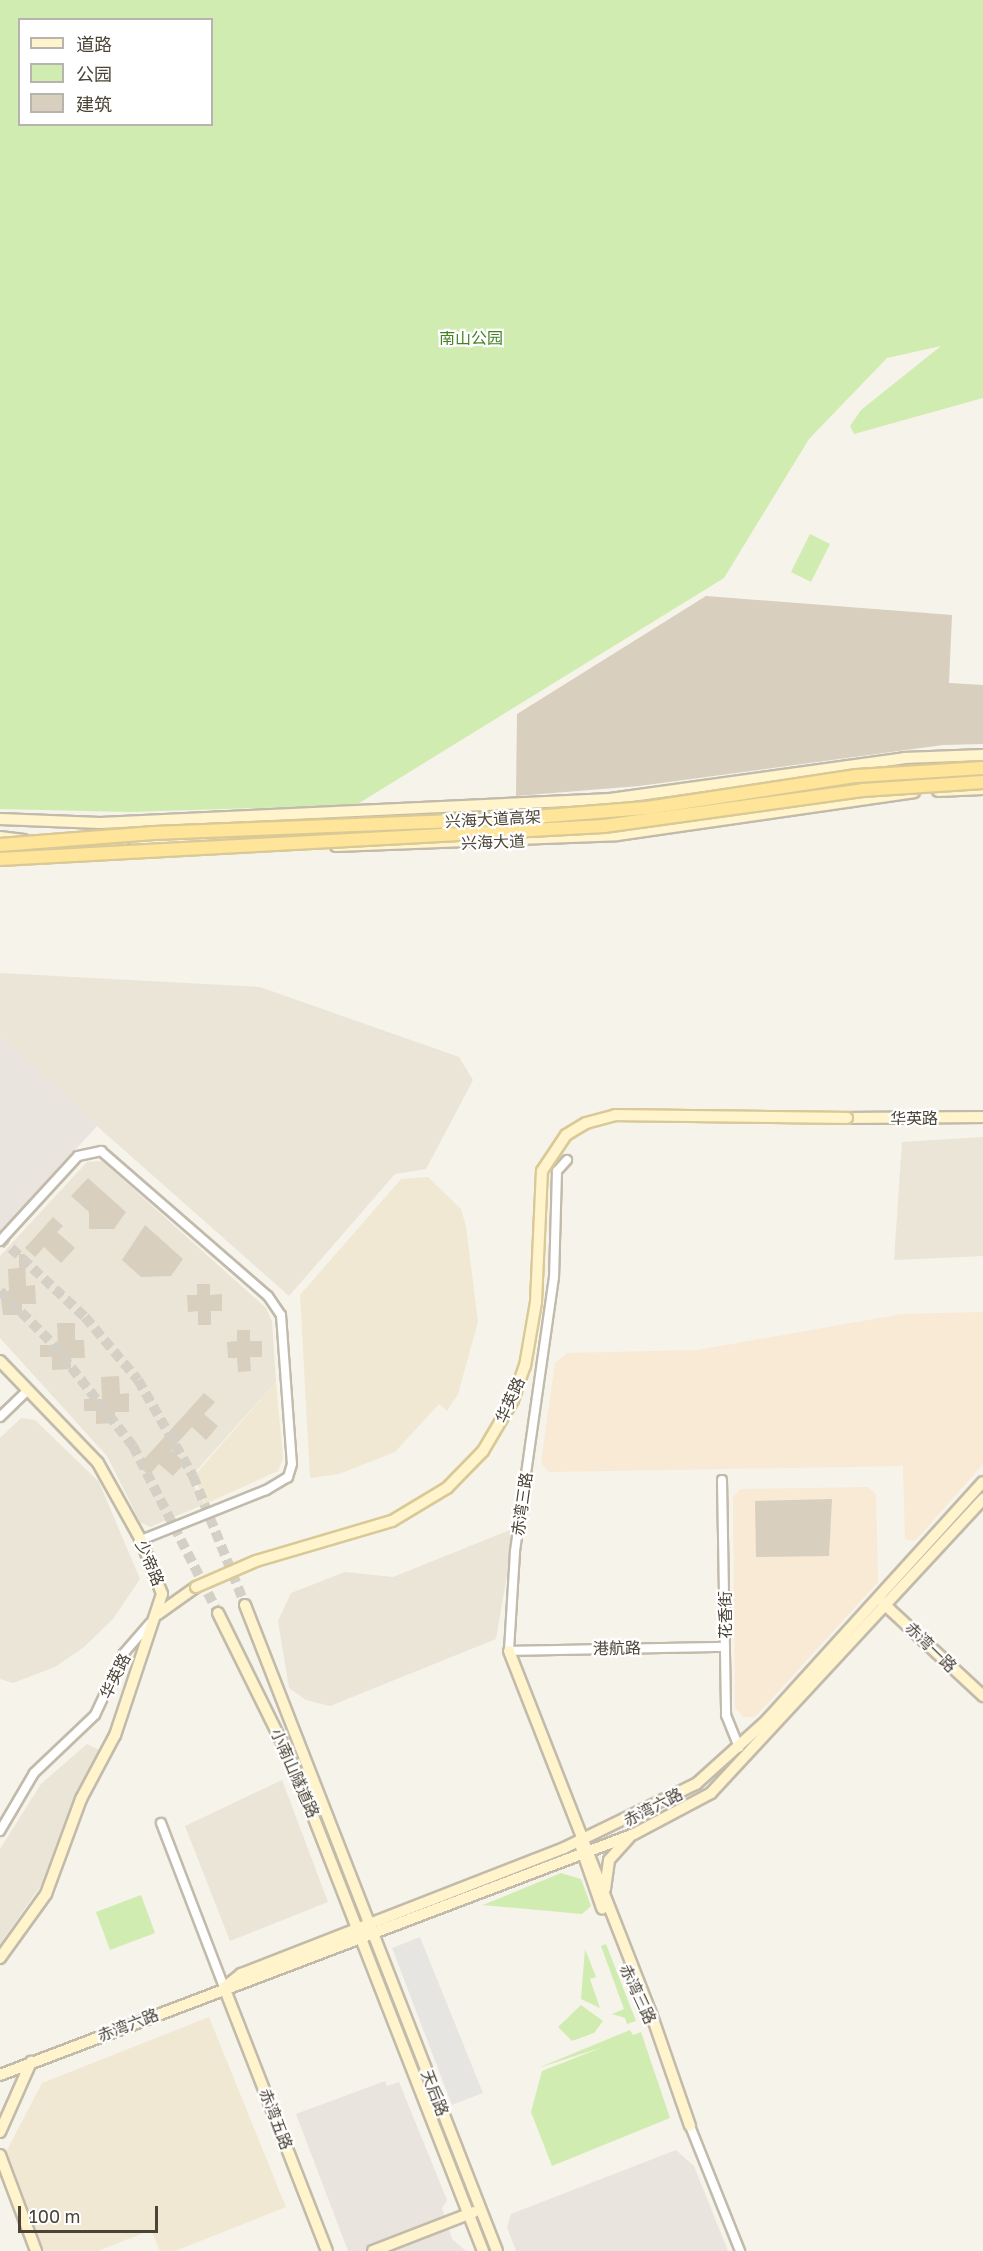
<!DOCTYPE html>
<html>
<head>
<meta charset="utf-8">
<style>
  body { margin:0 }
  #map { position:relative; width:983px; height:2251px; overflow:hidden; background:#f6f3ea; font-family:"Golos Text","Noto Sans SC",sans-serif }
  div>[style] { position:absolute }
  .residential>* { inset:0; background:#eae5d7 }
  .commercial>* { inset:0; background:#f8ead4 }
  .industrial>* { inset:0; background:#e9e4de }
  .education>* { inset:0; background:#f0e8d3 }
  .green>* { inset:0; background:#d0ecb0 }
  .parking>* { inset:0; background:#e7e5e1 }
  .building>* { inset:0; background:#d8cfbe }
  .secondary-tunnel>* { height:10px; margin-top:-5px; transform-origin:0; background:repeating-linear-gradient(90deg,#d4d0c6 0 10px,transparent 0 15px) }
  .roads { filter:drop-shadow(2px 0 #c2bbab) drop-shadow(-2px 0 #c2bbab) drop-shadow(0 2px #c2bbab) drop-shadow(0 -2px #c2bbab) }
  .street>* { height:8px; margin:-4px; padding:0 4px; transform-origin:4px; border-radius:4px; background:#fff }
  .secondary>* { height:10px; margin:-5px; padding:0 5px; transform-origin:5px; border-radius:5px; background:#fff4cb }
  .bridges { filter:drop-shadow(2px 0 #d9c997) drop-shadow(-2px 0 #d9c997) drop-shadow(0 2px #d9c997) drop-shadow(0 -2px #d9c997) }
  .secondary-bridge>* { height:10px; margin:-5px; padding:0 5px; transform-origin:5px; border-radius:5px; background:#fff4cb }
  .primary-bridge>* { height:12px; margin:-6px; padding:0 6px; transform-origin:6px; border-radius:6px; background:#ffe59a }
  span { translate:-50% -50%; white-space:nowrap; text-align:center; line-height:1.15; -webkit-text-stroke:4.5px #fff; paint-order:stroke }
  .park-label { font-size:16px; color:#458225 }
  .street-label { font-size:16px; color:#4b4437 }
  .legend { position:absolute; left:18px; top:18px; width:195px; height:108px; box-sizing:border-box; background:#fff; border:2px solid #b7b4af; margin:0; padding:8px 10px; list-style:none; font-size:18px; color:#4b4437 }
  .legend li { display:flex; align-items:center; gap:12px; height:30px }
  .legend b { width:30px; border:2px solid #b7b4af }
  .scale { position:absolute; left:18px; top:2206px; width:140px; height:27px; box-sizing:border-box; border:3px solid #4b4437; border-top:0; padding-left:8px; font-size:18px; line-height:21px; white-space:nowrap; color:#4b4437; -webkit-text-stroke:4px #fff; paint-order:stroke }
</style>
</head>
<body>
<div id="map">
  <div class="residential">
    <div style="clip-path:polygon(0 973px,260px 987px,459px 1057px,473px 1080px,426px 1169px,395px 1174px,289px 1296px,46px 1081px,0 1034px)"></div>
    <div style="clip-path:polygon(983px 1137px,983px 1256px,894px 1260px,902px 1142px)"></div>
    <div style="clip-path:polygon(102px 1161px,266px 1308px,272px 1321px,276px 1382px,196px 1471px,194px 1486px,205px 1504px,150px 1527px,140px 1522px,107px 1456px,0 1338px,0 1256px,87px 1162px)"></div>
    <div style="clip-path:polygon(21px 1418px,35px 1420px,99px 1482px,140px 1579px,113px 1619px,84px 1647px,55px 1667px,13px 1683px,0 1679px,0 1438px)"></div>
    <div style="clip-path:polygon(515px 1528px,496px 1639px,330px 1706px,306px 1700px,289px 1688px,278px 1621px,291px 1593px,345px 1572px,393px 1577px)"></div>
    <div style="clip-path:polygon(87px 1744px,103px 1752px,72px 1807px,42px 1884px,0 1944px,0 1849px,41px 1784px)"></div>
    <div style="clip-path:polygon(282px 1780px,328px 1902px,230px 1941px,185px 1826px)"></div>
  </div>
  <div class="commercial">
    <div style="clip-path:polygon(983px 1312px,983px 1464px,915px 1541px,905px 1539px,903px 1466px,549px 1472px,541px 1463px,555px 1363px,567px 1353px,698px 1350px,902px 1314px)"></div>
    <div style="clip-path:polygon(868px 1487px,876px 1494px,878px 1582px,755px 1717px,743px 1717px,735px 1707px,733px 1497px,740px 1489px)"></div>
  </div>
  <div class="industrial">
    <div style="clip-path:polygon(0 1034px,97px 1126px,0 1232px)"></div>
    <div style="clip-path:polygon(385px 2081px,387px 2086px,399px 2082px,447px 2200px,442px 2208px,452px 2239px,466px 2251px,348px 2251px,296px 2114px)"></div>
    <div style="clip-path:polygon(676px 2150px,694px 2166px,728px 2251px,516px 2251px,507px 2227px,511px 2214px)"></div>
  </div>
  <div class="education">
    <div style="clip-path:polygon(428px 1177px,461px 1209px,466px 1226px,478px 1322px,458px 1394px,447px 1411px,439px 1404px,395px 1452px,339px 1474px,310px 1478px,300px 1295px,401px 1179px)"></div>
    <div style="clip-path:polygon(276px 1382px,283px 1458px,278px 1471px,205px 1504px,194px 1476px)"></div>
    <div style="clip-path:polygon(209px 2017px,286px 2207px,175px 2251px,160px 2251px,151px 2230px,98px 2251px,44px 2251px,6px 2152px,42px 2083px)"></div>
  </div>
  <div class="green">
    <div style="clip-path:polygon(evenodd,0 0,983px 0,983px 398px,854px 434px,850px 426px,861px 410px,941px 346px,887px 358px,809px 439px,724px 578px,356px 805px,130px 812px,0 809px,0 0,20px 20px,212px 20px,212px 124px,20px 124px,20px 20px)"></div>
    <div style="clip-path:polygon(810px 534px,830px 544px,811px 582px,791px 572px)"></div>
    <div style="clip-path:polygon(561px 1873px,581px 1879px,591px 1906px,582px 1914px,483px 1905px)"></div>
    <div style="clip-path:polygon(141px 1895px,155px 1933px,110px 1950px,96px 1912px)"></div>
    <div style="clip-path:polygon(606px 1944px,636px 2021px,627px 2024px,625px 2018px,612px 2014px,624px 2009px,601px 1946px)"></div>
    <div style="clip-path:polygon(585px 1949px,596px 1977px,590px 1979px,600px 2008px,581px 1999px)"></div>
    <div style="clip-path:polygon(581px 2005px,603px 2021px,594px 2033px,572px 2041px,558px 2027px)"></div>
    <div style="clip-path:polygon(630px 2030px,633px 2035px,641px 2032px,670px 2118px,552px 2166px,531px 2112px,542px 2071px,603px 2047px,538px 2068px)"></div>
  </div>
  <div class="parking">
    <div style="clip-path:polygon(420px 1937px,483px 2093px,452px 2105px,392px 1948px)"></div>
  </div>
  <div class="building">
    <div style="clip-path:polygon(706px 596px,952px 615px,949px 683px,983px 685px,983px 744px,943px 745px,639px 786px,516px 796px,517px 714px)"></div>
    <div style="clip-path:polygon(88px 1178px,126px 1212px,114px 1229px,89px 1229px,89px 1212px,71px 1196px)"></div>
    <div style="clip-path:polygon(53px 1217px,63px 1226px,57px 1232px,75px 1248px,61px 1263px,44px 1247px,35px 1257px,25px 1248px)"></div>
    <div style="clip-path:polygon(145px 1225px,183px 1259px,171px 1276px,141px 1277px,122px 1260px)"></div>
    <div style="clip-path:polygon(19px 1254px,25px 1254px,26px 1286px,35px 1285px,36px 1304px,22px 1304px,22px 1315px,3px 1315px,0 1291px,9px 1291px,8px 1269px,19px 1268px)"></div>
    <div style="clip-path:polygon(197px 1284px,210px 1284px,210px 1295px,222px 1294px,222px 1311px,211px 1311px,211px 1325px,198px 1325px,198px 1311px,188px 1312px,187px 1295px,197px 1295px)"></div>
    <div style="clip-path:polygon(57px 1323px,75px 1323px,75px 1340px,84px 1340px,85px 1358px,71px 1358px,71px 1369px,52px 1370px,52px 1357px,40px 1357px,40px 1345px,58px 1345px)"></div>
    <div style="clip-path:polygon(237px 1330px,250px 1330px,250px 1341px,262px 1341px,262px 1357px,250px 1357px,251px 1371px,238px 1372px,237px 1358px,228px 1358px,227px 1342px,237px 1341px)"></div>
    <div style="clip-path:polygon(119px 1376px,120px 1394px,129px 1393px,129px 1412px,115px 1412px,115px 1423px,96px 1424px,96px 1411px,84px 1411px,84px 1399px,102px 1399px,101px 1377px)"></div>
    <div style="clip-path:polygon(204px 1393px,215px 1402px,204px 1414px,218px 1426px,206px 1440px,192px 1427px,171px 1450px,185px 1463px,173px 1476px,159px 1464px,149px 1475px,138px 1466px)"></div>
    <div style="clip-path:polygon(832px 1499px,829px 1556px,756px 1557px,755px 1501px)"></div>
  </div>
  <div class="secondary-tunnel">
    <div style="left:0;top:1238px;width:116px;rotate:42.9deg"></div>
    <div style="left:85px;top:1317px;width:82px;rotate:49.9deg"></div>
    <div style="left:138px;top:1380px;width:111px;rotate:60.2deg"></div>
    <div style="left:193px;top:1476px;width:139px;rotate:68deg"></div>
    <div style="left:0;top:1291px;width:75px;rotate:45deg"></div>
    <div style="left:53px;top:1344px;width:130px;rotate:51.9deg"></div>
    <div style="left:133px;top:1446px;width:187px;rotate:63deg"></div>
  </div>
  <div class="roads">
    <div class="street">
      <div style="left:567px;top:1160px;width:15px;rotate:132deg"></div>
      <div style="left:557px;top:1171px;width:106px;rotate:91.6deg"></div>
      <div style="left:554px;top:1277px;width:278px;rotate:98.1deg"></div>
      <div style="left:515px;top:1552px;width:99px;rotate:93.5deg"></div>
      <div style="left:509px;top:1651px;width:216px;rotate:-1.1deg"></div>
      <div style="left:0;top:1241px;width:115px;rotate:-47.5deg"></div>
      <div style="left:78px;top:1156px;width:24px;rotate:-12deg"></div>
      <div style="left:101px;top:1151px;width:221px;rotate:41deg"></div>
      <div style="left:268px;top:1296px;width:23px;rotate:56deg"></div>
      <div style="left:281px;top:1315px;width:149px;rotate:85.8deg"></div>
      <div style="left:292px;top:1464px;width:14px;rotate:107deg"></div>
      <div style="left:288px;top:1477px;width:26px;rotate:149deg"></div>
      <div style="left:266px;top:1490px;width:135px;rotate:158.2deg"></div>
      <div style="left:0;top:1417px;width:39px;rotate:-44deg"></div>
      <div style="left:722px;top:1480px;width:235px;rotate:89deg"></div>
      <div style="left:726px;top:1715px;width:35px;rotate:68deg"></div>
      <div style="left:161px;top:1823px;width:176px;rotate:69deg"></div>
      <div style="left:0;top:1831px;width:67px;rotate:-59.6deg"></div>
      <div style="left:34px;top:1773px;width:84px;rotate:-43.6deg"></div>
      <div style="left:95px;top:1715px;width:68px;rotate:-64.9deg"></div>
      <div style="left:124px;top:1653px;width:40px;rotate:-49deg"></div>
      <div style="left:690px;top:2126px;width:135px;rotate:68.2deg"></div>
    </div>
    <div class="secondary">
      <div style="left:938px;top:791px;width:45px;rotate:-2.5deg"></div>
      <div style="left:0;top:819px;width:100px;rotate:2.3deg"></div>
      <div style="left:100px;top:823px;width:511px;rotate:-2.69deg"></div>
      <div style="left:610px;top:799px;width:297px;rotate:-7.9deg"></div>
      <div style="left:904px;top:758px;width:79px;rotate:-2.2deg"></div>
      <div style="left:0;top:837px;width:24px;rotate:7deg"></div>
      <div style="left:63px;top:844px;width:62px;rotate:3.7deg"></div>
      <div style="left:336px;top:846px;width:281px;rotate:-2.2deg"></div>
      <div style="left:617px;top:835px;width:300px;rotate:-8.2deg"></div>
      <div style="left:847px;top:1118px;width:136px;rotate:-0.4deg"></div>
      <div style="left:0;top:1361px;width:141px;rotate:46.1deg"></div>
      <div style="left:98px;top:1463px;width:88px;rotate:60.8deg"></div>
      <div style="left:141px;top:1540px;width:58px;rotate:68.7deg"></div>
      <div style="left:162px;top:1594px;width:149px;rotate:108.4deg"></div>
      <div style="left:115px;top:1735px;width:72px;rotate:118deg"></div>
      <div style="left:81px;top:1799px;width:101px;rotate:110.2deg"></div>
      <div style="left:46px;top:1894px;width:79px;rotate:125.7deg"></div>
      <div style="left:883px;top:1603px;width:137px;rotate:42.9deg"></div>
      <div style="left:245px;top:1605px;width:693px;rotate:68.69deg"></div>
      <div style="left:218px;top:1613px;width:172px;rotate:63.7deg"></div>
      <div style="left:294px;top:1767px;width:520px;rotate:68.67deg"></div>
      <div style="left:158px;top:1614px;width:47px;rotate:-35.4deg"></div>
      <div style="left:509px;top:1651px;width:392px;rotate:68.6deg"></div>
      <div style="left:652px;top:2016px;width:116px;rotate:70.9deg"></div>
      <div style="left:581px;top:1847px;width:65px;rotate:71deg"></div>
      <div style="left:605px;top:1889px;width:29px;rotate:-82deg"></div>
      <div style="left:609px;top:1860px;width:30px;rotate:-48deg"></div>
      <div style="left:224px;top:1987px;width:283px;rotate:68.7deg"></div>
      <div style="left:225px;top:1987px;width:21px;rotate:-39deg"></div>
      <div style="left:241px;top:1974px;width:347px;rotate:-21.3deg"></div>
      <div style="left:564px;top:1848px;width:147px;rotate:-25.9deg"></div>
      <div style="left:696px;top:1784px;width:96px;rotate:-42deg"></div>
      <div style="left:767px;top:1720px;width:321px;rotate:-47.8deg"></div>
      <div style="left:0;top:2075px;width:678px;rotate:-20.81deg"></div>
      <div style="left:634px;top:1834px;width:87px;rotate:-28deg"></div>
      <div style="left:711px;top:1793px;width:401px;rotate:-47.2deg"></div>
      <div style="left:0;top:2132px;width:77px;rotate:-66.1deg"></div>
      <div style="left:0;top:2155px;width:103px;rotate:69.4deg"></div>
      <div style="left:373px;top:2251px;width:108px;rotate:-21.1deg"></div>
    </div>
  </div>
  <div class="bridges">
    <div class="secondary-bridge">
      <div style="left:196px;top:1587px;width:65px;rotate:-23.4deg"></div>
      <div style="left:256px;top:1561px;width:142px;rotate:-16.4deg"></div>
      <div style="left:392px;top:1521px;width:64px;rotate:-31deg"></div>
      <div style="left:447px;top:1488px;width:52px;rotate:-45.8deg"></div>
      <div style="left:483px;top:1451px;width:59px;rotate:-59.5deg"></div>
      <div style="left:513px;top:1400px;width:36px;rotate:-71deg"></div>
      <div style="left:525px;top:1366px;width:65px;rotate:-80.2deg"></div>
      <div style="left:536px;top:1302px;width:131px;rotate:-87.4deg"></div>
      <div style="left:542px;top:1171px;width:43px;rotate:-56.3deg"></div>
      <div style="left:566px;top:1135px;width:23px;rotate:-31deg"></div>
      <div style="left:586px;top:1123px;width:30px;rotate:-15deg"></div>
      <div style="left:615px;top:1115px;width:232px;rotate:0.7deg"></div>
    </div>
    <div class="primary-bridge">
      <div style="left:0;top:845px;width:154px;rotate:-4.5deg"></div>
      <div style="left:154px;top:833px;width:355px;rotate:-2.3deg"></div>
      <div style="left:509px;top:819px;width:138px;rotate:-4.6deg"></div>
      <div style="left:647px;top:808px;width:212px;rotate:-8.7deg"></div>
      <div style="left:857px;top:776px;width:126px;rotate:-3.6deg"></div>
      <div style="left:0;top:859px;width:605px;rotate:-3.13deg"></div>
      <div style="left:604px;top:826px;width:261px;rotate:-7.9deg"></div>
      <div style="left:863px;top:790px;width:120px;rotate:-3.8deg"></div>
    </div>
  </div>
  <div class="park-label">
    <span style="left:471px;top:338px">南山公园</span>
  </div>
  <div class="street-label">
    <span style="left:493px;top:819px;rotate:-3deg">兴海大道高架</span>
    <span style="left:493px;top:842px;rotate:-2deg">兴海大道</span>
    <span style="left:914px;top:1118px">华英路</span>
    <span style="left:510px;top:1400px;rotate:-66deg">华英路</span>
    <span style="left:522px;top:1504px;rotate:-82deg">赤湾三路</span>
    <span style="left:150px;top:1563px;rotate:67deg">少帝路</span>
    <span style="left:725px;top:1615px;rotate:-90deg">花香街</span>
    <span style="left:931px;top:1647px;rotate:44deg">赤湾一路</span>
    <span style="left:617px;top:1648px;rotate:-1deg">港航路</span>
    <span style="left:115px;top:1676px;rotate:-64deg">华英路</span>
    <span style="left:295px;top:1773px;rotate:66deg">小南山隧道路</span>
    <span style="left:653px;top:1807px;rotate:-27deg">赤湾六路</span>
    <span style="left:638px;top:1994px;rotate:65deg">赤湾三路</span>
    <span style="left:128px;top:2025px;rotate:-21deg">赤湾六路</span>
    <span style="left:435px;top:2093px;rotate:69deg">天后路</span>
    <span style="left:276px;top:2119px;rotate:69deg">赤湾五路</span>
  </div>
  <ul class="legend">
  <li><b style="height:8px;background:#fff4cb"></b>道路</li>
  <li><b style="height:16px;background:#d0ecb0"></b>公园</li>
  <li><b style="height:16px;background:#d8cfbe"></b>建筑</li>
  </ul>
  <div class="scale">100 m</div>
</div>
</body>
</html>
